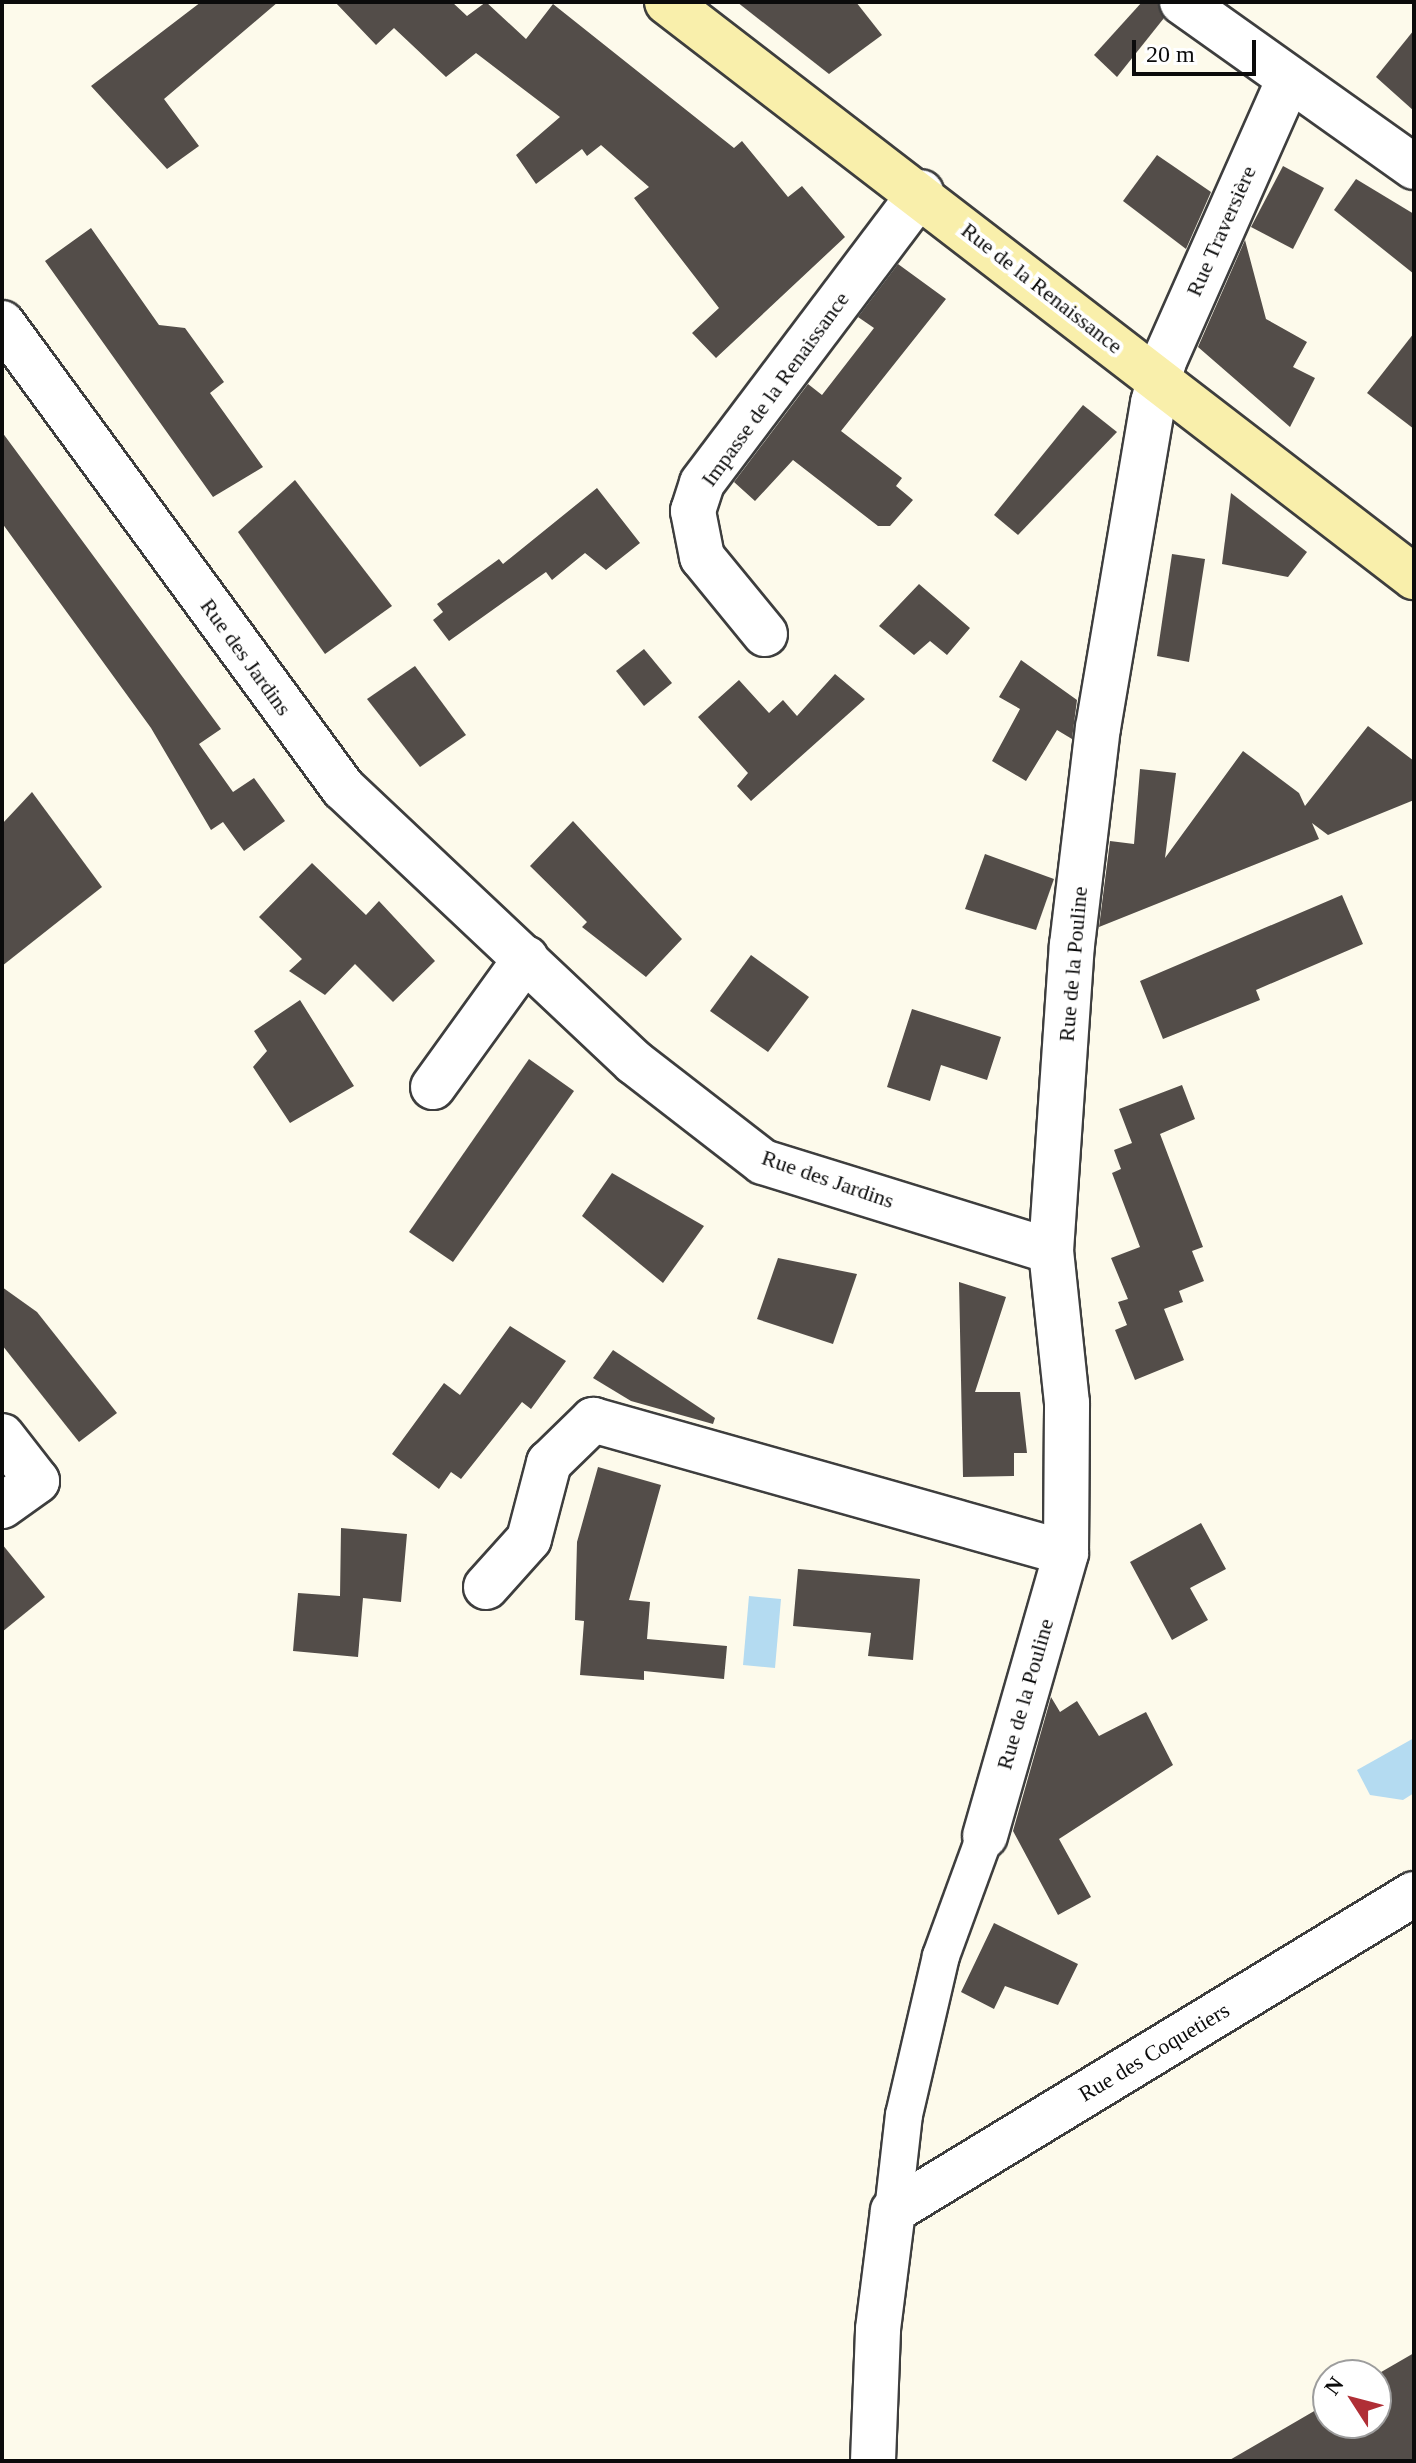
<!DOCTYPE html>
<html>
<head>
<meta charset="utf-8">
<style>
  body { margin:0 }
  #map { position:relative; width:1416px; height:2463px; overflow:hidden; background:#fdfaeb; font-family:Georgia,serif }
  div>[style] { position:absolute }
  .water>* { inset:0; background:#b4dbf1 }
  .building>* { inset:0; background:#534d49 }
  .roads { filter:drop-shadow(2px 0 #3e3e3e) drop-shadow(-2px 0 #3e3e3e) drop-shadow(0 2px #3e3e3e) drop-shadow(0 -2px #3e3e3e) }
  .pedestrian>* { height:36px; margin:-18px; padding:0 18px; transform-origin:18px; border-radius:18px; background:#fff }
  .minor>* { height:44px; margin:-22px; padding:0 22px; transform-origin:22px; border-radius:22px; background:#fff }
  .secondary>* { height:44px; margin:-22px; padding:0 22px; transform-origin:22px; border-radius:22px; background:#f9efab }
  span { translate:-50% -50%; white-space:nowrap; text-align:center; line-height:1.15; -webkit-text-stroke:8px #fff; paint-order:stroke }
  .street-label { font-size:22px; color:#0b0b0b }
  .frame { position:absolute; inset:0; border:4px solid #0b0b0b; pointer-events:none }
  .north { position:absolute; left:1312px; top:2359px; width:80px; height:80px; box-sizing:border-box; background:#fff; border:2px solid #9d9d9d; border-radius:50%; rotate:306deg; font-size:22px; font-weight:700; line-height:32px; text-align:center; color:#0b0b0b }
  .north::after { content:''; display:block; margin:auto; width:28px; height:36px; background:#b02f36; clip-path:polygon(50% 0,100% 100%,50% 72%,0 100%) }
  .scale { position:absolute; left:1132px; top:40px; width:124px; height:36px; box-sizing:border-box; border:4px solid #0b0b0b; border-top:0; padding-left:10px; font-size:24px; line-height:28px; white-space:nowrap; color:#0b0b0b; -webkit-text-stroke:6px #fff; paint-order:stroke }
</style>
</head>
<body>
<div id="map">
  <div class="water">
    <div style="clip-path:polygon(749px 1596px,781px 1599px,775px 1668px,743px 1665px)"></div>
    <div style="clip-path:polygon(1414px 1738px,1414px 1793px,1403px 1800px,1370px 1795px,1357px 1770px)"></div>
  </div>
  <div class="building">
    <div style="clip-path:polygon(201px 2px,278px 2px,164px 99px,199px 146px,167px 169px,91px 86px)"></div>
    <div style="clip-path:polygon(335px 2px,452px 2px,467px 16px,486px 2px,526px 39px,553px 4px,734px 148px,742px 141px,788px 197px,802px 186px,845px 237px,716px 358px,692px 333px,719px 308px,634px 198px,649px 187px,601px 145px,587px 156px,582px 149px,536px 184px,516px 155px,560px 117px,476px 53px,446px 77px,394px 28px,376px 45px)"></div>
    <div style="clip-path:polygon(737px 2px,856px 2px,882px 35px,829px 74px)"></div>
    <div style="clip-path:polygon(1142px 2px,1157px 2px,1164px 18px,1117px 77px,1094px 55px)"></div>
    <div style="clip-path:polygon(1414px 30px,1414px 111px,1376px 77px)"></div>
    <div style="clip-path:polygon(1157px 155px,1211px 192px,1186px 249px,1123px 201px)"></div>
    <div style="clip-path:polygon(1283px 166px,1324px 188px,1293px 249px,1251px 227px)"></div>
    <div style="clip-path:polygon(1356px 179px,1414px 214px,1414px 274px,1334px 210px)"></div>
    <div style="clip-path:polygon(91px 228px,159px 325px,185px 328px,224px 382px,210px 393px,263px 467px,213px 497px,45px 261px)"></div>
    <div style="clip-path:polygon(1245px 240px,1266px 319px,1307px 342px,1293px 367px,1315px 378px,1290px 427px,1198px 347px)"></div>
    <div style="clip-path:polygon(898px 264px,946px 299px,841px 431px,902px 478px,896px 486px,913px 500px,890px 526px,878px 526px,793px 460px,755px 501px,734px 482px,808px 384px,822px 395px,874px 328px,858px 317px)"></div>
    <div style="clip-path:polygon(1414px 333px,1414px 429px,1367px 393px)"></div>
    <div style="clip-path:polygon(1083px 405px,1117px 432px,1018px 535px,994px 515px)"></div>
    <div style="clip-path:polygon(2px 432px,221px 729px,199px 744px,233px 792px,254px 778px,285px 821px,244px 851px,223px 822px,211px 830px,151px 728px,2px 523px)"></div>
    <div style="clip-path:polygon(295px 480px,392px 606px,325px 654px,238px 532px)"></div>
    <div style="clip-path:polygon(597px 488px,640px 543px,606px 570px,585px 553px,552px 580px,546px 572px,449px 641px,433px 620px,443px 612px,437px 604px,499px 559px,503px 564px)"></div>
    <div style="clip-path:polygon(1231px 493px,1307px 552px,1288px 577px,1222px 564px)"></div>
    <div style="clip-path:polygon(1172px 554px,1205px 559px,1189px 662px,1157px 656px)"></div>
    <div style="clip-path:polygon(919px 584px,970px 628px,947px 655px,930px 641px,914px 655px,879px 626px)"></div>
    <div style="clip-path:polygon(644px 649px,672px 683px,644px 706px,616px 671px)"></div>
    <div style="clip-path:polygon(1021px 660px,1077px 700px,1072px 739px,1057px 730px,1026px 781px,992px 761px,1020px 709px,999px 697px)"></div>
    <div style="clip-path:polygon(415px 666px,466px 735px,420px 767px,367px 699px)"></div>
    <div style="clip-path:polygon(835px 674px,865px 699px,751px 801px,737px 786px,748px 773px,698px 717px,739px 680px,769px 713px,783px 700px,797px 716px)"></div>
    <div style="clip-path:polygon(1368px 726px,1414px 761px,1414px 800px,1328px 835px,1312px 823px,1319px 839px,1099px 927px,1110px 841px,1134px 844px,1140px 769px,1176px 773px,1165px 858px,1243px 751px,1299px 793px,1305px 806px)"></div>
    <div style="clip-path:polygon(32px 792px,102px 887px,2px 966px,2px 824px)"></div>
    <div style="clip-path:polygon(573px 821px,682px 939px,646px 977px,582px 927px,587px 922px,530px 866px)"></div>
    <div style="clip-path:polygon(985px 854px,1054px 879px,1036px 930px,965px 909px)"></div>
    <div style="clip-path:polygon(312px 863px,366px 915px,379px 901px,435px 961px,393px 1002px,355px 964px,325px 995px,289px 971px,302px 959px,259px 917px)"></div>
    <div style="clip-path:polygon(1342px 895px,1363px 944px,1256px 990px,1260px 1000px,1163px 1039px,1140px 981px)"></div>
    <div style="clip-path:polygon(751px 955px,809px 997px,768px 1052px,710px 1011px)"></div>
    <div style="clip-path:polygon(300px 1000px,354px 1086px,290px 1123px,253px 1067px,267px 1051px,254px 1031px)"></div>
    <div style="clip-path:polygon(912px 1009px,1001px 1037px,987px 1080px,941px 1065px,930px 1101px,887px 1087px)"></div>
    <div style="clip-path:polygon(529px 1059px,574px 1091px,453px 1262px,409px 1232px)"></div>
    <div style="clip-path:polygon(1182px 1085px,1195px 1119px,1160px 1134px,1203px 1247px,1192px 1251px,1204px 1281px,1179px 1291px,1183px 1302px,1164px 1309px,1184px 1360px,1135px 1380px,1115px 1330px,1127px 1325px,1118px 1302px,1128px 1299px,1111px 1258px,1140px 1247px,1112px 1173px,1121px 1169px,1114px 1150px,1132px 1143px,1119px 1109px)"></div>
    <div style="clip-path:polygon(612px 1173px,704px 1226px,663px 1283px,582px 1216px)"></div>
    <div style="clip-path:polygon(778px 1258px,857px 1274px,833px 1344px,757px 1319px)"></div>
    <div style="clip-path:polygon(959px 1282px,1006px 1297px,975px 1392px,1020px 1392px,1027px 1453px,1014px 1453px,1014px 1476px,963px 1477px)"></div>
    <div style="clip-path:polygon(2px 1287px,37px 1312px,117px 1413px,79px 1442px,2px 1345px)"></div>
    <div style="clip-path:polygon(510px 1326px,566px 1361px,531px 1409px,522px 1402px,461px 1479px,451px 1472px,439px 1489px,392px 1454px,444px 1383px,460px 1395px)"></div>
    <div style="clip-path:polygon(613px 1350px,715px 1418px,713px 1424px,631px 1401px,593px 1378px)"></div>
    <div style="clip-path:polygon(598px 1467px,661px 1485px,629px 1600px,650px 1602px,647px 1639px,727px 1646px,724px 1679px,644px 1671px,644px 1680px,580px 1675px,584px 1621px,575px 1620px,577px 1542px)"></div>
    <div style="clip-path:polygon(1201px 1523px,1226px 1569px,1190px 1588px,1208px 1620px,1172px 1640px,1130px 1562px)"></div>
    <div style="clip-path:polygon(341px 1528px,407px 1534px,401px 1602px,363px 1598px,358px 1657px,293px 1651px,298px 1593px,340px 1596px)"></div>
    <div style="clip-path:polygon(2px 1544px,45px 1597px,2px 1632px)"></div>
    <div style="clip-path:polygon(798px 1569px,920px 1579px,913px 1660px,868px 1656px,871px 1633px,793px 1626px)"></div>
    <div style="clip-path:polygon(1051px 1697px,1060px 1712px,1077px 1701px,1099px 1736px,1146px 1712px,1173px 1765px,1059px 1839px,1091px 1897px,1058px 1915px,1013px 1831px)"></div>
    <div style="clip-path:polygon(994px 1923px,1078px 1964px,1058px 2005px,1005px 1986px,994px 2009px,961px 1992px)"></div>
    <div style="clip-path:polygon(1414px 2353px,1414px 2461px,1228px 2461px,1328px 2403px,1328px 2423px,1376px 2423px,1376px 2375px)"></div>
  </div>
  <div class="roads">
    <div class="pedestrian">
      <div style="left:893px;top:2211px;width:97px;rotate:-83.5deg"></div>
      <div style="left:904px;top:2115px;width:163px;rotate:-76.9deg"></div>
      <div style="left:941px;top:1956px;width:128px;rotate:-69.9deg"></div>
    </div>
    <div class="minor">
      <div style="left:1182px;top:2px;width:285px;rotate:35.4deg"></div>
      <div style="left:2px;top:323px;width:577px;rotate:53.75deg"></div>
      <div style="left:343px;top:788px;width:400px;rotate:43.3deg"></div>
      <div style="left:634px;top:1062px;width:163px;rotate:37.8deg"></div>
      <div style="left:763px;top:1162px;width:301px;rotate:17.2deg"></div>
      <div style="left:765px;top:634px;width:99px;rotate:-129.3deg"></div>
      <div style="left:702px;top:557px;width:47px;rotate:-101.1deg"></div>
      <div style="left:693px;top:511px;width:29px;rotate:-72deg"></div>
      <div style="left:702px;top:483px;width:364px;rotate:-53deg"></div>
      <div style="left:433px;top:1087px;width:159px;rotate:-54.2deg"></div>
      <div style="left:2px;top:1436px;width:57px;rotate:52.1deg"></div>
      <div style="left:37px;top:1481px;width:43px;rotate:144.5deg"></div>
      <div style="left:486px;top:1587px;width:64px;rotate:-48.1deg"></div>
      <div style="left:529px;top:1539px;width:79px;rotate:-75.3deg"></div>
      <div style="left:549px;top:1463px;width:62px;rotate:-44.3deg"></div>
      <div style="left:593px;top:1420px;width:491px;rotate:15.7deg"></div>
      <div style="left:985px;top:1836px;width:294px;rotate:-74deg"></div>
      <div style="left:1066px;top:1553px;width:150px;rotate:-89.6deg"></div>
      <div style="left:1067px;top:1403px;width:153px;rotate:-96deg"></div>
      <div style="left:1051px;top:1251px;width:307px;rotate:-86.1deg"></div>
      <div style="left:1072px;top:945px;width:219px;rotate:-83.2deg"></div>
      <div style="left:1098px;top:728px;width:330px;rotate:-80.4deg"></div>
      <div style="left:1153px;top:403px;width:43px;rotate:-75.3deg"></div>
      <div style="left:1164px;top:361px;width:304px;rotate:-66.1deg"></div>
      <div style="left:873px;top:2461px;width:132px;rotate:-87.8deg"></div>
      <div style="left:878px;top:2329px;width:119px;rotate:-82.8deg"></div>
      <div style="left:893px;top:2211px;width:610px;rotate:-31.32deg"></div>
    </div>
    <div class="secondary">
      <div style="left:667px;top:2px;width:943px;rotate:37.59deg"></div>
    </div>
  </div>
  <div class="street-label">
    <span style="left:1221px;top:231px;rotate:-66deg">Rue Traversière</span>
    <span style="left:1042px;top:288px;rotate:38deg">Rue de la Renaissance</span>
    <span style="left:775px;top:389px;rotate:-54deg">Impasse de la Renaissance</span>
    <span style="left:246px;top:657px;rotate:54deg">Rue des Jardins</span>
    <span style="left:1073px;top:964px;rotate:-85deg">Rue de la Pouline</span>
    <span style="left:828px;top:1179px;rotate:19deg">Rue des Jardins</span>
    <span style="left:1025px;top:1694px;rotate:-74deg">Rue de la Pouline</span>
    <span style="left:1154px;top:2052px;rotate:-31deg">Rue des Coquetiers</span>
  </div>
  <div class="frame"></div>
  <div class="north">N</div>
  <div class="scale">20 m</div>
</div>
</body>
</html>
